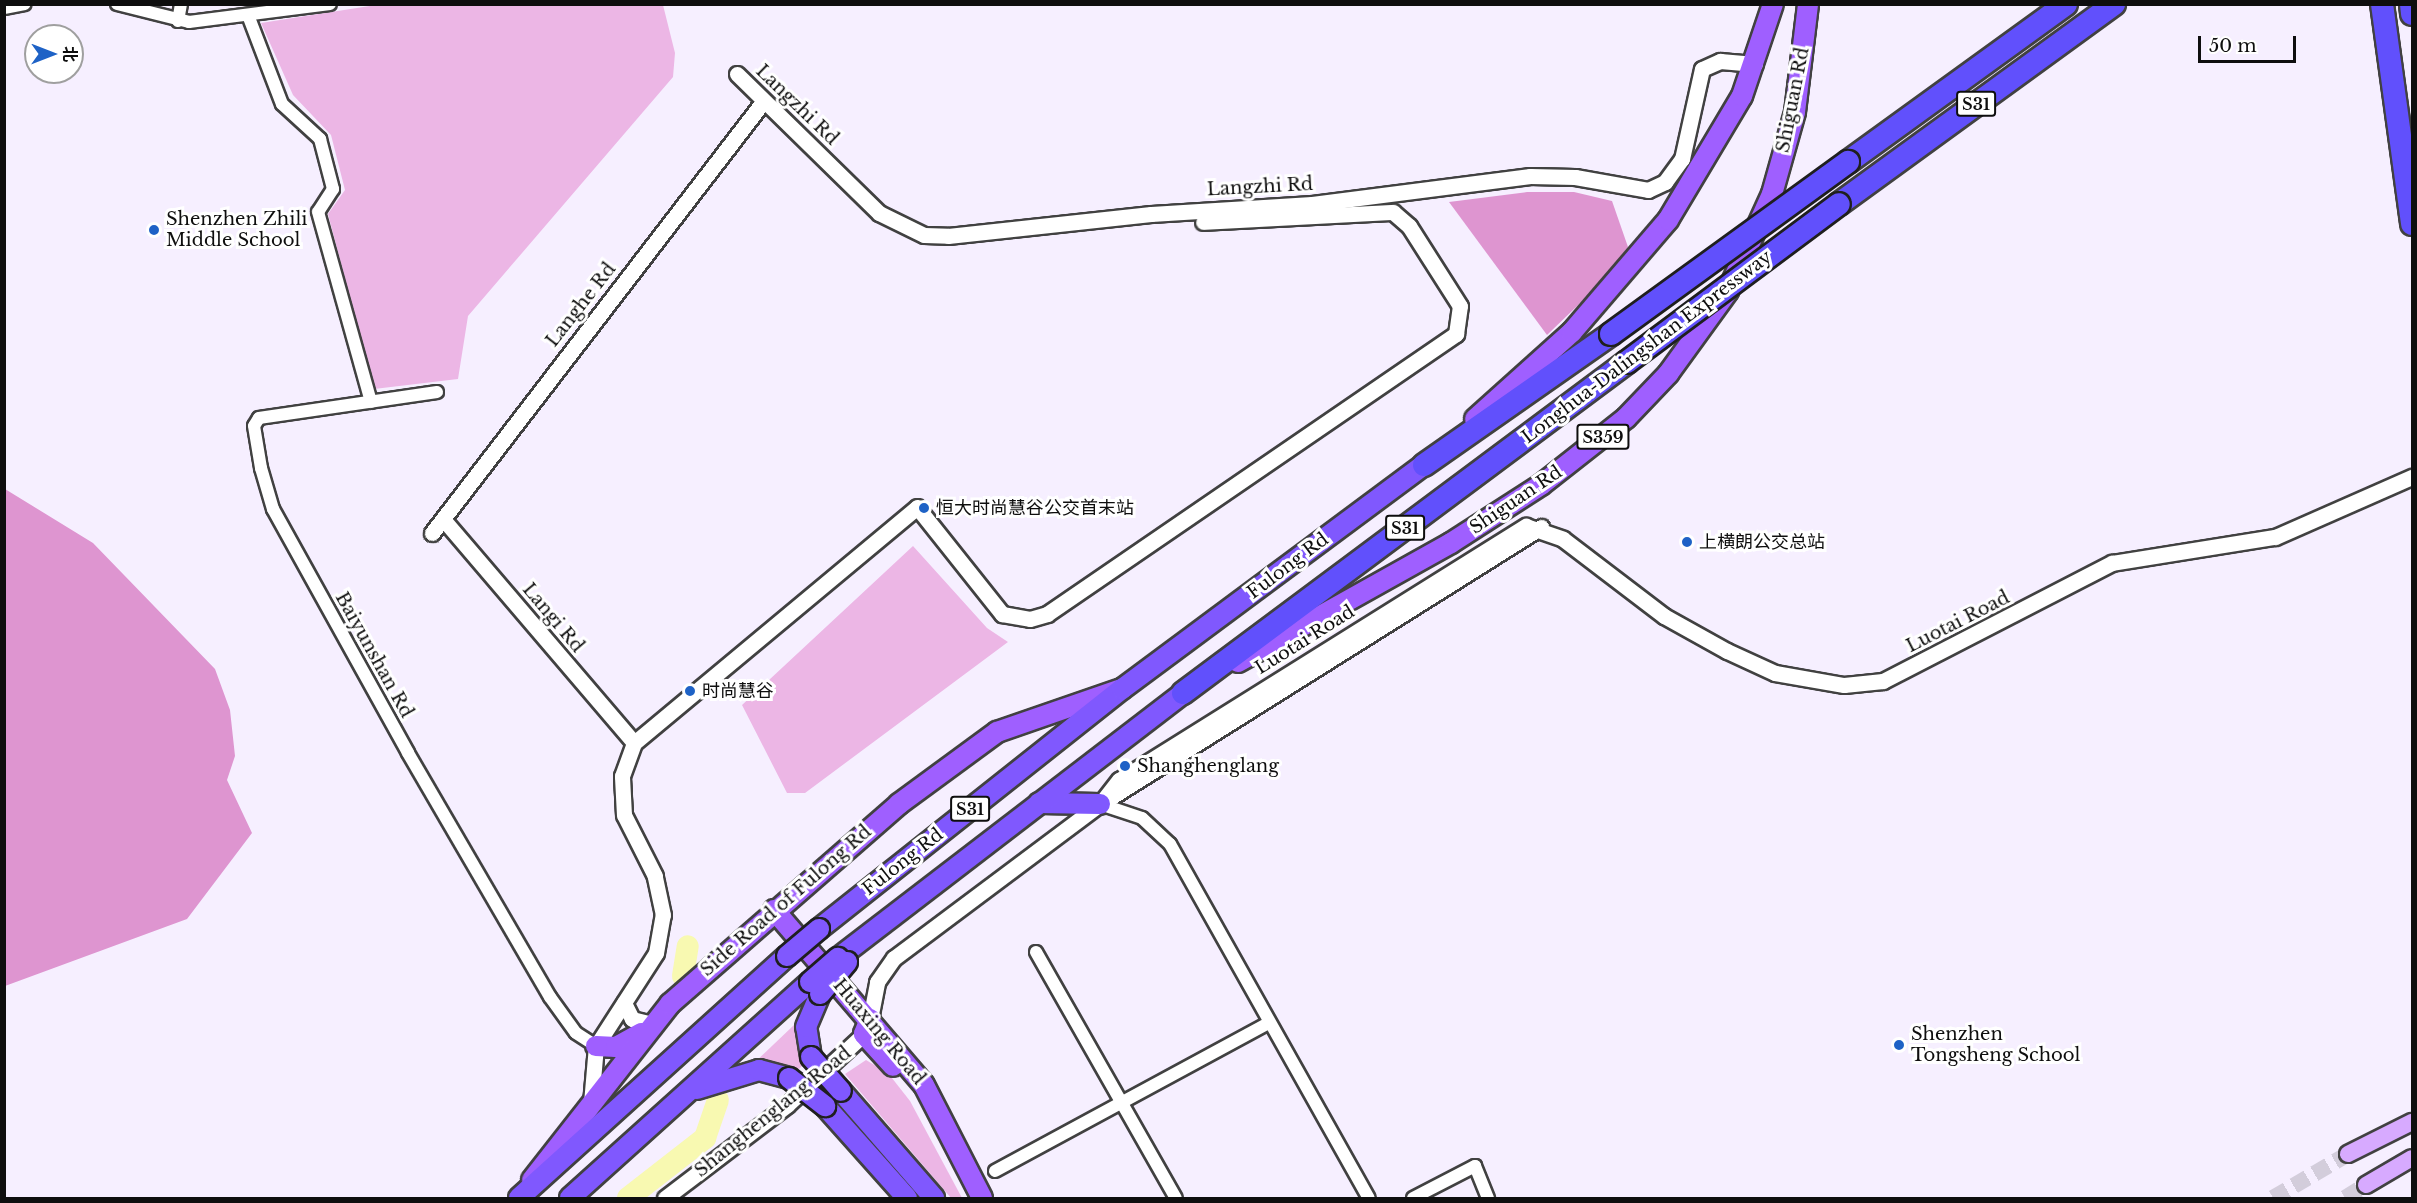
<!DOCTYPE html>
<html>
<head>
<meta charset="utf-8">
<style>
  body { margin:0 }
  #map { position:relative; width:2417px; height:1203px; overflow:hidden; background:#f6efff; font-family:"Libre Baskerville","Noto Sans SC",serif }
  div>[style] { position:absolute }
  .green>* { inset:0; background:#ecb6e5 }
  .forest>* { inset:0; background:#de95d0 }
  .river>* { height:22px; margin:-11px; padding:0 11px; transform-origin:11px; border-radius:11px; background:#f8f9b1 }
  .secondary-tunnel>* { height:16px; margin-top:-8px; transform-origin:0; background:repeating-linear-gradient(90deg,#d3cddb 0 16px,transparent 0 24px) }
  .roads { filter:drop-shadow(2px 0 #414141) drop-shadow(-2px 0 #414141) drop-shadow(0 2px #414141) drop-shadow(0 -2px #414141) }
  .minor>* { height:12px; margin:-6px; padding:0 6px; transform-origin:6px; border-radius:6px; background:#fff }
  .tertiary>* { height:15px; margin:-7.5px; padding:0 7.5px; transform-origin:7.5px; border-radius:7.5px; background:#fff }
  .secondary>* { height:16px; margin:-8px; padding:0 8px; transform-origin:8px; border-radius:8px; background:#d7aaff }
  .primary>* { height:20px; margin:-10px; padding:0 10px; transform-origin:10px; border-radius:10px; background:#9f5fff }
  .trunk>* { height:20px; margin:-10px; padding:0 10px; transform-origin:10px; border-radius:10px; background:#8058fe }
  .motorway>* { height:22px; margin:-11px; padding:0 11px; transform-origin:11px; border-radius:11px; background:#6150fc }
  .bridges { filter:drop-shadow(2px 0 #1f1f1f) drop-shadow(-2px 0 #1f1f1f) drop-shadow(0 2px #1f1f1f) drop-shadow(0 -2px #1f1f1f) }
  .trunk-bridge>* { height:20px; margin:-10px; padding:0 10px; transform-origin:10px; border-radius:10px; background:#8058fe }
  .motorway-bridge>* { height:22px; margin:-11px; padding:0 11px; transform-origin:11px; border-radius:11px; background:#6150fc }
  .dots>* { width:16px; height:16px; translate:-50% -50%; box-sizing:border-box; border:3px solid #fff; border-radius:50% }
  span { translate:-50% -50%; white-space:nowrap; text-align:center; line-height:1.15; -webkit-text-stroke:6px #fff; paint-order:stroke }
  .shield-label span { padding:2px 4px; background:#fff; border:2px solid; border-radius:4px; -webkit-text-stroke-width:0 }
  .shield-label { font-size:16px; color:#0e0e0e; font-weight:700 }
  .street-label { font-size:18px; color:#0e0e0e }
  .poi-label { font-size:18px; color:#0e0e0e }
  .left { translate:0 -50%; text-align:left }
  .frame { position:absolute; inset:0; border:6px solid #0e0e0e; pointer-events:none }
  .north { position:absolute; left:24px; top:24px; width:60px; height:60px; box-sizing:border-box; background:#fff; border:2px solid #9f9f9f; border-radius:50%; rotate:90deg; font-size:16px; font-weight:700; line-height:24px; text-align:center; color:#0e0e0e }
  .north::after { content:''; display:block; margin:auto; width:21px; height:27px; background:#1e62c6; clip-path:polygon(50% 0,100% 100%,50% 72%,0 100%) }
  .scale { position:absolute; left:2198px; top:36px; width:98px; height:27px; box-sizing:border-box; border:3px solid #0e0e0e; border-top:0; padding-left:8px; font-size:18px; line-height:21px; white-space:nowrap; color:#0e0e0e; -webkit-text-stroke:4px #fff; paint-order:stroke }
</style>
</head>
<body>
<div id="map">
  <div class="green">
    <div style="clip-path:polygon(376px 5px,663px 5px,675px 53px,673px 77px,468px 316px,458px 379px,374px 389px,328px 214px,345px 190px,331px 135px,293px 95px,261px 23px)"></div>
    <div style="clip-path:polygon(913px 546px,987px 628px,1008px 642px,805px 793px,787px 793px,742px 705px)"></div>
    <div style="clip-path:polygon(794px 1025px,805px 1063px,793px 1075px,752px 1065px)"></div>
    <div style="clip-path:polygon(866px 1060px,888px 1073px,910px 1101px,962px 1198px,951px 1198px,845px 1074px)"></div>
  </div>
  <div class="forest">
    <div style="clip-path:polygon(1527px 192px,1574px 192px,1612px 201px,1628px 247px,1600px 284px,1547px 335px,1449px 202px)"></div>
    <div style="clip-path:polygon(5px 489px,93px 543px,215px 669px,230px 710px,235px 756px,227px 780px,252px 833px,187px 919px,5px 986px)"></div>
  </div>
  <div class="river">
    <div style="left:683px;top:976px;width:30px;rotate:-81deg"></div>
    <div style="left:628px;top:1198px;width:98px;rotate:-37.9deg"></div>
    <div style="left:705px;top:1138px;width:40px;rotate:-71.1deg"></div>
  </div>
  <div class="secondary-tunnel">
    <div style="left:2273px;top:1198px;width:87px;rotate:-30.4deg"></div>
    <div style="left:2345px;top:1198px;width:25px;rotate:-32deg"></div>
  </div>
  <div class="roads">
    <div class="minor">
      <div style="left:117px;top:4px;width:74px;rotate:14deg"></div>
      <div style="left:189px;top:22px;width:142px;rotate:-7.3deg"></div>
      <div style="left:4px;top:8px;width:21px;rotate:-11deg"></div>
      <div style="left:248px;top:15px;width:95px;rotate:69.1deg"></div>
      <div style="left:282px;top:104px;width:52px;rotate:42.6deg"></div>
      <div style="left:320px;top:139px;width:52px;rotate:75.4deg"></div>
      <div style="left:333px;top:189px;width:27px;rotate:123deg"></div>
      <div style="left:318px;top:212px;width:197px;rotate:74.4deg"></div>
      <div style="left:178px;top:21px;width:17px;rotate:-80deg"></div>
      <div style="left:437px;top:392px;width:180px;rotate:171.7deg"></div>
      <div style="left:259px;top:418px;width:9px;rotate:122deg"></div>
      <div style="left:254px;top:426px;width:43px;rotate:80.5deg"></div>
      <div style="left:261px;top:468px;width:43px;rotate:73.7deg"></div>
      <div style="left:273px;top:509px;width:279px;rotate:61deg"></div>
      <div style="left:408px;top:753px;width:282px;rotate:59.8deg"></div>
      <div style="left:550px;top:997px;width:44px;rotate:54.2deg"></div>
      <div style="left:576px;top:1033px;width:24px;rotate:33deg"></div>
      <div style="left:1100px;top:804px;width:44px;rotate:18.4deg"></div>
      <div style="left:1142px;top:818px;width:38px;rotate:43deg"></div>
      <div style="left:1170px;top:844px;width:406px;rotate:60.7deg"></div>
      <div style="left:1036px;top:952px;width:283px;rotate:60.4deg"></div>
      <div style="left:995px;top:1171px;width:311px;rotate:-28.4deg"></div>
      <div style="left:1413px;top:1198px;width:70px;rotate:-27.3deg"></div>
      <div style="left:1475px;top:1166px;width:35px;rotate:68deg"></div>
    </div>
    <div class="tertiary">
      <div style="left:737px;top:74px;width:199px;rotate:44.4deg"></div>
      <div style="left:879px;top:213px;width:50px;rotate:26.1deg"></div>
      <div style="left:924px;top:235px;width:24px;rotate:2deg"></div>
      <div style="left:948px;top:236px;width:204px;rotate:-6.2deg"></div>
      <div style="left:1151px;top:214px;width:161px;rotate:-3.6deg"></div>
      <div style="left:1312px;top:204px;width:220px;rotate:-7.3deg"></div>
      <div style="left:1530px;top:176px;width:45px;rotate:1.3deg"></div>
      <div style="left:1575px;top:177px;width:74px;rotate:10.1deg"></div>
      <div style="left:1648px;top:190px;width:19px;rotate:-25deg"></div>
      <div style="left:1665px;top:182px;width:29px;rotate:-54deg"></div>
      <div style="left:1682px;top:159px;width:92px;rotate:-77.5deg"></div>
      <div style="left:1702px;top:69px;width:20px;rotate:-24deg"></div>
      <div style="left:1720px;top:61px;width:35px;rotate:5deg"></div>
      <div style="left:443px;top:519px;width:294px;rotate:49.5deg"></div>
      <div style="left:432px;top:533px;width:543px;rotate:-52.48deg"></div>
      <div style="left:1100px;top:804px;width:31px;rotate:-52deg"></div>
      <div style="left:1119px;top:780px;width:480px;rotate:-32deg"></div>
      <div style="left:1526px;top:526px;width:39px;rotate:19deg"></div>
      <div style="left:1563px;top:539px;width:127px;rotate:37.3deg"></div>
      <div style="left:1664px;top:616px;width:72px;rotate:29.1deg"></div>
      <div style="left:1727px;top:651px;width:53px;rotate:24.6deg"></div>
      <div style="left:1775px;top:673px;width:70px;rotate:9.9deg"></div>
      <div style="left:1844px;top:685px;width:39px;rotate:-6deg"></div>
      <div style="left:1883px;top:681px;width:258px;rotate:-27.3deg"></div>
      <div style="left:2112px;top:563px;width:165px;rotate:-9.1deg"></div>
      <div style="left:2275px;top:537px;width:150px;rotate:-23.7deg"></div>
      <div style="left:624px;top:1003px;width:18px;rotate:63deg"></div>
      <div style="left:632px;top:1019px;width:21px;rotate:14deg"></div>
      <div style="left:870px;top:1019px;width:38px;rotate:-79deg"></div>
      <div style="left:877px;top:982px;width:29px;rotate:-55deg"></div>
      <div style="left:894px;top:958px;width:257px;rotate:-36.8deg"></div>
      <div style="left:1100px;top:804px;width:521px;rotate:-32.13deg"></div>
      <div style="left:591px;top:1103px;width:57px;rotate:-85deg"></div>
      <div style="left:596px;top:1046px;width:111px;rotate:-57.2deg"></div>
      <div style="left:656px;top:953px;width:39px;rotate:-80deg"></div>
      <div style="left:663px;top:915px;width:40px;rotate:-102deg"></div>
      <div style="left:655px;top:876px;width:68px;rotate:-116.9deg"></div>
      <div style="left:624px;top:815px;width:39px;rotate:-93deg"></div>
      <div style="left:622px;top:776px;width:35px;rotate:-70deg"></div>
      <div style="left:634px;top:743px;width:368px;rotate:-39.8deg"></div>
      <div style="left:917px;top:507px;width:137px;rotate:51.5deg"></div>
      <div style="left:1002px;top:614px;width:28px;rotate:10deg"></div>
      <div style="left:1030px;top:619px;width:18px;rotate:-16deg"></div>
      <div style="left:1047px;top:614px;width:496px;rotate:-34.4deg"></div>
      <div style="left:1456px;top:334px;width:28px;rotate:-82deg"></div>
      <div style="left:1460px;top:306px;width:95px;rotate:-122.5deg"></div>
      <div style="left:1409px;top:226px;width:21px;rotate:-139deg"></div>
      <div style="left:1393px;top:212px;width:190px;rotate:177deg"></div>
      <div style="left:665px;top:1198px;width:153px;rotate:-37.3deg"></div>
      <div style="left:787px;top:1105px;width:105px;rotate:-42.7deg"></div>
    </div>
    <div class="secondary">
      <div style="left:2348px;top:1154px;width:72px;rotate:-26.6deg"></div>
      <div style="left:2366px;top:1185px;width:53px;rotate:-30.4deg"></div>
    </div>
    <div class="primary">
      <div style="left:1475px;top:419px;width:130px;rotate:-41.9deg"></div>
      <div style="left:1572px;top:332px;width:148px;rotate:-49.4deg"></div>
      <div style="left:1668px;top:220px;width:144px;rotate:-59.2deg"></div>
      <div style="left:1742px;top:96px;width:97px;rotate:-71.4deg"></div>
      <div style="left:1238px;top:662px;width:244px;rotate:-29.2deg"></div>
      <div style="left:1451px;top:543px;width:107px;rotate:-32.8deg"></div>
      <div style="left:1541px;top:485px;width:108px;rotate:-38.2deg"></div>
      <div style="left:1626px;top:418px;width:61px;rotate:-46.3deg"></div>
      <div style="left:1668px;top:374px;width:102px;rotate:-54.1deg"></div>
      <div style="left:1728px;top:291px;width:107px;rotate:-65.6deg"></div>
      <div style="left:1772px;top:194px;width:85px;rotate:-74.3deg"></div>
      <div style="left:1795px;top:112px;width:109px;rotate:-83.1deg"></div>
      <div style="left:774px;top:910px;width:230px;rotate:49.4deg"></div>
      <div style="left:924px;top:1085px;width:127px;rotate:62.8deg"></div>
      <div style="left:870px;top:1019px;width:16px;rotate:112deg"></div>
      <div style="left:864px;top:1034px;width:43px;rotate:47.8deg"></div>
      <div style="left:596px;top:1046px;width:20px;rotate:3deg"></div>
      <div style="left:616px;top:1047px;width:29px;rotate:-29deg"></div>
      <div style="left:532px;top:1180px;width:224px;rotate:-51.9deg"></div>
      <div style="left:670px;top:1004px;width:304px;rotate:-41.1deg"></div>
      <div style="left:899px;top:804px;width:122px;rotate:-36.3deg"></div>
      <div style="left:997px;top:732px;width:128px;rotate:-19.1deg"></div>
    </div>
    <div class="trunk">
      <div style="left:1039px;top:803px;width:61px;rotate:0.9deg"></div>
      <div style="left:819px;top:929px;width:387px;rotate:-38.4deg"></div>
      <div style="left:1122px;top:689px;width:376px;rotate:-36.6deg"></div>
      <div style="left:842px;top:955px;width:430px;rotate:-37.5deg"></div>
      <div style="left:811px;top:1057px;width:30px;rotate:-99deg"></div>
      <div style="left:806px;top:1027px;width:36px;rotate:-67deg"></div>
      <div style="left:697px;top:1089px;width:65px;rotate:-17deg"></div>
      <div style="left:759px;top:1070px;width:31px;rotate:15deg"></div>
      <div style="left:841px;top:1091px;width:142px;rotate:49deg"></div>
      <div style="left:825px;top:1106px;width:123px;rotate:48.3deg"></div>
      <div style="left:519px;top:1198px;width:361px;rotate:-42.1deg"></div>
      <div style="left:570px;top:1198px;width:323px;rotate:-42deg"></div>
    </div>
    <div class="motorway">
      <div style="left:2382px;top:4px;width:222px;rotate:82.2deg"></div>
      <div style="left:2411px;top:4px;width:10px;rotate:84deg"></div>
      <div style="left:1848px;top:162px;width:269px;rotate:-35.9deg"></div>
      <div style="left:1839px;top:204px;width:340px;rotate:-36deg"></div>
      <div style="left:1424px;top:465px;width:228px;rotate:-35deg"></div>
      <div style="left:1183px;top:693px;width:554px;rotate:-36.7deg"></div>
    </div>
  </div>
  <div class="bridges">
    <div class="trunk-bridge">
      <div style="left:787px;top:956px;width:42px;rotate:-40.2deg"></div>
      <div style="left:810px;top:982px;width:37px;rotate:-41deg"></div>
      <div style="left:820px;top:994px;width:42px;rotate:-49.8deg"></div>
      <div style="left:811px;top:1057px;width:45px;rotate:48.6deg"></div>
      <div style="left:789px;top:1078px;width:46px;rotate:37.9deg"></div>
    </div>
    <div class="motorway-bridge">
      <div style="left:1611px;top:334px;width:293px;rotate:-36deg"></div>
      <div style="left:1627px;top:362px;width:264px;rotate:-36.7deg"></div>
    </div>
  </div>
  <div class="dots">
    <div style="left:154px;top:230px;background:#1e62c6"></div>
    <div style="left:924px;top:508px;background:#1e62c6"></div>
    <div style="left:1687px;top:542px;background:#1e62c6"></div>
    <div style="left:690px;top:691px;background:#1e62c6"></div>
    <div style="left:1125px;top:766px;background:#1e62c6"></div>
    <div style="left:1899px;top:1045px;background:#1e62c6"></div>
  </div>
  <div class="shield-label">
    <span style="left:1976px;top:104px">S31</span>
    <span style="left:1603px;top:437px">S359</span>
    <span style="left:1405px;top:528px">S31</span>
    <span style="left:970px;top:809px">S31</span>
  </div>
  <div class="street-label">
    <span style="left:1793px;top:100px;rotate:-79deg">Shiguan Rd</span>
    <span style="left:797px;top:105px;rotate:44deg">Langzhi Rd</span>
    <span style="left:1260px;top:187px;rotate:-3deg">Langzhi Rd</span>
    <span style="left:581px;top:305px;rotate:-52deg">Langhe Rd</span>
    <span style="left:1647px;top:347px;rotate:-37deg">Longhua-Dalingshan Expressway</span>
    <span style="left:1516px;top:500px;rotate:-34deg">Shiguan Rd</span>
    <span style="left:1288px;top:566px;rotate:-37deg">Fulong Rd</span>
    <span style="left:553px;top:618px;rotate:50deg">Langi Rd</span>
    <span style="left:1958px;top:622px;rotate:-27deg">Luotai Road</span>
    <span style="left:1305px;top:640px;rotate:-32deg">Luotai Road</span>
    <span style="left:374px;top:655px;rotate:61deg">Baiyunshan Rd</span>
    <span style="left:903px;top:862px;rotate:-38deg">Fulong Rd</span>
    <span style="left:786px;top:901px;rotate:-41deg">Side Road of Fulong Rd</span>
    <span style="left:879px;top:1032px;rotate:50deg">Huaxing Road</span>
    <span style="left:773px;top:1112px;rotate:-39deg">Shanghenglang Road</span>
  </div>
  <div class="poi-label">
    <span class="left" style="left:166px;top:230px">Shenzhen Zhili<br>Middle School</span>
    <span class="left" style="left:936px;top:508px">恒大时尚慧谷公交首末站</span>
    <span class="left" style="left:1699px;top:542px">上横朗公交总站</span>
    <span class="left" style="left:702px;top:691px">时尚慧谷</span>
    <span class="left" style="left:1137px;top:766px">Shanghenglang</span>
    <span class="left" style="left:1911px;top:1045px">Shenzhen<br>Tongsheng School</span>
  </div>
  <div class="frame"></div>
  <div class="north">北</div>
  <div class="scale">50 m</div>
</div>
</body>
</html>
